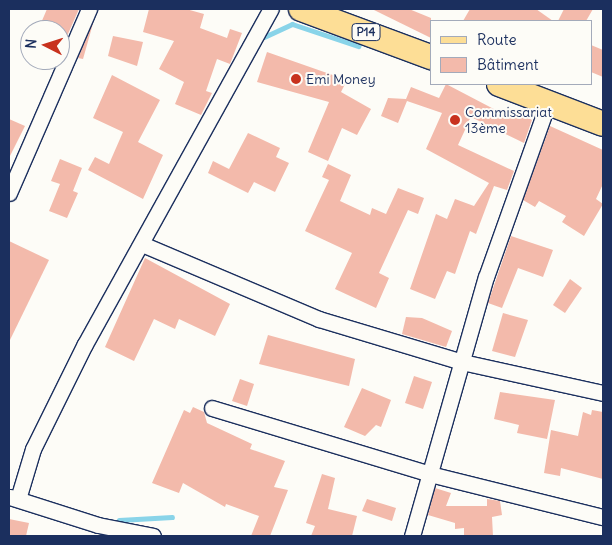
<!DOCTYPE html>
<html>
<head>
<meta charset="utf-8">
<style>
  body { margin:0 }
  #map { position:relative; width:612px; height:545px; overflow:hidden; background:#fdfcf7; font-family:Delius,sans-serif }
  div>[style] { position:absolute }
  .stream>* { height:5px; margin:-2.5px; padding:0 2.5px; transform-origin:2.5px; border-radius:2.5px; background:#89d4e9 }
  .building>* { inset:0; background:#f3baab }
  .roads { filter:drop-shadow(1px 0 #1b2f5e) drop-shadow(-1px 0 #1b2f5e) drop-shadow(0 1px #1b2f5e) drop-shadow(0 -1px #1b2f5e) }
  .street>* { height:15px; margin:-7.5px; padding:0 7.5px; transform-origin:7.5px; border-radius:7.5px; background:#fdfcf7 }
  .primary>* { height:24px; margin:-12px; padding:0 12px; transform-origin:12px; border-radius:12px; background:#fdde96 }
  .dots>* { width:14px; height:14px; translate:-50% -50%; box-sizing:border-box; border:2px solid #fdfcf7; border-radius:50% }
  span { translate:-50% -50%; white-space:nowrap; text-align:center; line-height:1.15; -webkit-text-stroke:4px #fdfcf7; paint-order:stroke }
  .shield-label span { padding:1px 4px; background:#fdfcf7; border:1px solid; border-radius:4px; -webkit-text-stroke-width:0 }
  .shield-label { font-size:12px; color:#1b2f5e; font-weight:700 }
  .poi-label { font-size:14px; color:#1b2f5e }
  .left { translate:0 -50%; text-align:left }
  .frame { position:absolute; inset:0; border:10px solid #1b2f5e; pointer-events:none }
  .legend { position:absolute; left:430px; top:20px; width:162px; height:65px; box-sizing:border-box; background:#fdfcf7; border:1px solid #a3aaba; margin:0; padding:6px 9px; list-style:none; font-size:15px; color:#1b2f5e }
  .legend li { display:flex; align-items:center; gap:10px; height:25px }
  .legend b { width:25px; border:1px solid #a3aaba }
  .north { position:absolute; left:20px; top:20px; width:50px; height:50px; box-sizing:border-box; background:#fdfcf7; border:1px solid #a3aaba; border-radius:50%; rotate:275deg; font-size:14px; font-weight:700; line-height:20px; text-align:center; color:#1b2f5e }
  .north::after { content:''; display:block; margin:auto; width:18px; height:22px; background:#c8321e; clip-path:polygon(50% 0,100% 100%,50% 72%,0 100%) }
</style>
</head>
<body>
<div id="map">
  <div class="stream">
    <div style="left:264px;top:37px;width:31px;rotate:-25deg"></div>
    <div style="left:292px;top:24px;width:70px;rotate:18.4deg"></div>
    <div style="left:119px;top:520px;width:53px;rotate:-3.2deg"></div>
  </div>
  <div class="building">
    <div style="clip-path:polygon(47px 9px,79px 9px,60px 52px,60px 30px,38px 30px)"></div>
    <div style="clip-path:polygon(149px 9px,186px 9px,204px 14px,200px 28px,227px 38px,230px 29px,242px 33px,230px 64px,217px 59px,206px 91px,212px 93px,201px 115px,175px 104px,184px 82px,159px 69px,174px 41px,143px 32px)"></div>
    <div style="clip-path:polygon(409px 9px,431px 18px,431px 38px,374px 10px)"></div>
    <div style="clip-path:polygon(470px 9px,536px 9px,553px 21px,463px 21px)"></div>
    <div style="clip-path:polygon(564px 9px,593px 9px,586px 21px,558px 21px)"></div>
    <div style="clip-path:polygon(94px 20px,83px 59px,78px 58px)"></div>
    <div style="clip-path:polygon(113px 36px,143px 42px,137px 66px,108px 56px)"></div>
    <div style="clip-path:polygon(591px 45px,603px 50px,603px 77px,591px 72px)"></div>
    <div style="clip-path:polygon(267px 52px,347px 80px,341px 92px,371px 109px,357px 135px,342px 128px,328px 161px,308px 152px,329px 102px,257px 82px)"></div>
    <div style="clip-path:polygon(112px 75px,160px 100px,138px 142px,163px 155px,143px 199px,88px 170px,95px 157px,109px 164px,123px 132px,93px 118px)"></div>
    <div style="clip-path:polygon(446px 84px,511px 118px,515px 111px,532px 120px,524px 143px,471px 117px,458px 145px,514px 171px,507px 190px,494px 186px,476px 234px,470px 231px,455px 274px,447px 271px,435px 299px,410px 289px,436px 214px,447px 219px,455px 199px,474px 206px,489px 183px,426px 149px,442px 113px,407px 101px,398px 123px,381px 116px,388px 98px,406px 99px,411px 87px,439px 98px)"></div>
    <div style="clip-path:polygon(9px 119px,25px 126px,9px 158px)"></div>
    <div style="clip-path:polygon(550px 126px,603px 150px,603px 184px,596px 199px,603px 204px,584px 236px,562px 222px,566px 216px,539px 201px,535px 207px,523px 200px)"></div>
    <div style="clip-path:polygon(248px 133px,280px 148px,276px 157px,289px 163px,275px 192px,254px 182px,248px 193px,208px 173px,213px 161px,229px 169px)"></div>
    <div style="clip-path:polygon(60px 159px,82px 168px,73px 191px,78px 193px,67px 218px,49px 211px,60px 184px,51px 181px)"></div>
    <div style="clip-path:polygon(328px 164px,351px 175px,340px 201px,370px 215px,372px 208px,386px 214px,398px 188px,424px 198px,418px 214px,408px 210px,379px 273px,389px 278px,376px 308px,335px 289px,352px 253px,305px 231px,329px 180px,322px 177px)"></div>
    <div style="clip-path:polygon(511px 236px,553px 250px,543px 277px,518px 268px,502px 308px,488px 303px)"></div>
    <div style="clip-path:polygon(9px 241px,49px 260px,9px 342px)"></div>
    <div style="clip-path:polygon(145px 258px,230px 304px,215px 336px,179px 319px,175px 329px,154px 319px,134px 361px,105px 347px)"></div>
    <div style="clip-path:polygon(570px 279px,582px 288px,565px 313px,553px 305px)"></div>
    <div style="clip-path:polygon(503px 313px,528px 320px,515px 357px,492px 351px)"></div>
    <div style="clip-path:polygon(406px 317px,422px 318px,452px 331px,446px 347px,402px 334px)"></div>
    <div style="clip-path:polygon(268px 335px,355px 359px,349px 386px,259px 364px)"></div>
    <div style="clip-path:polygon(414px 376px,432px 382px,423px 409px,405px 403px)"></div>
    <div style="clip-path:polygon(240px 379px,254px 384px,247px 406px,232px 401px)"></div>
    <div style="clip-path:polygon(362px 388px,391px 400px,381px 427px,376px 425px,365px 436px,344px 427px)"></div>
    <div style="clip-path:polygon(500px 392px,555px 400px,547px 439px,517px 433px,519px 425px,494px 419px)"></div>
    <div style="clip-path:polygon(193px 407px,204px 412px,207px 423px,252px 444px,250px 449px,285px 461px,274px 487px,288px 490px,270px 536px,251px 536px,259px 516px,226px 504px,225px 507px,183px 483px,179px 493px,152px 483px,184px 410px,190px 413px)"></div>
    <div style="clip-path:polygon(592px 410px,603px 412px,603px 479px,561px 468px,560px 476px,544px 473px,551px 430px,578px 436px,583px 412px,591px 415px)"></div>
    <div style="clip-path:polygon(322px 474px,335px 478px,328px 509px,357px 516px,352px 536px,311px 536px,315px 526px,306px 523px)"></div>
    <div style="clip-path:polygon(435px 488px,451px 493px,446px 506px,487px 506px,487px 499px,500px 501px,502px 515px,492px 517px,493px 536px,464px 536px,464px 528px,455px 529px,455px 523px,428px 515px)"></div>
    <div style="clip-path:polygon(367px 499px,396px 508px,392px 521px,362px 511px)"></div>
    <div style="clip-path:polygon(9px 519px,29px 523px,26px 536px,9px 536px)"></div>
  </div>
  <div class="roads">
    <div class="street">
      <div style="left:9px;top:193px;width:201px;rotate:-66.5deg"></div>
      <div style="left:142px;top:244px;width:192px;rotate:23deg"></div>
      <div style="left:319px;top:319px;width:149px;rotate:16.7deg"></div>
      <div style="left:462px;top:362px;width:144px;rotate:12.4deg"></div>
      <div style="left:212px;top:408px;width:228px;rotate:16.8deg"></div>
      <div style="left:430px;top:474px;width:178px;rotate:14deg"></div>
      <div style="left:10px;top:497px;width:92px;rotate:17.7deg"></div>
      <div style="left:98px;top:525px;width:56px;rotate:11.3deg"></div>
      <div style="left:18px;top:499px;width:52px;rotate:-73.3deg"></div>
      <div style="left:33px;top:449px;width:117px;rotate:-63.7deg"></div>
      <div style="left:85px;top:344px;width:383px;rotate:-61deg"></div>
      <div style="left:412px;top:536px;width:269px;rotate:-74.1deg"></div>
      <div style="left:486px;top:277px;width:185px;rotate:-70.4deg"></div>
    </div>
    <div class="primary">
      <div style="left:301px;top:9px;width:139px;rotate:20.3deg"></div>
      <div style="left:499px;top:84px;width:111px;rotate:21deg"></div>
    </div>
  </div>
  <div class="dots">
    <div style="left:296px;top:79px;background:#c8321e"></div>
    <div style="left:455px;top:120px;background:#c8321e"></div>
  </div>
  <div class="shield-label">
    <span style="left:366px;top:32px">P14</span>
  </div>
  <div class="poi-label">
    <span class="left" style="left:306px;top:79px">Emi Money</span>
    <span class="left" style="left:465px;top:120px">Commissariat<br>13ème</span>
  </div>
  <div class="frame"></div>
  <ul class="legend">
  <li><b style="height:6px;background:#fdde96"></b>Route</li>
  <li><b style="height:14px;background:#f3baab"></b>Bâtiment</li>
  </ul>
  <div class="north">N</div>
</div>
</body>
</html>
